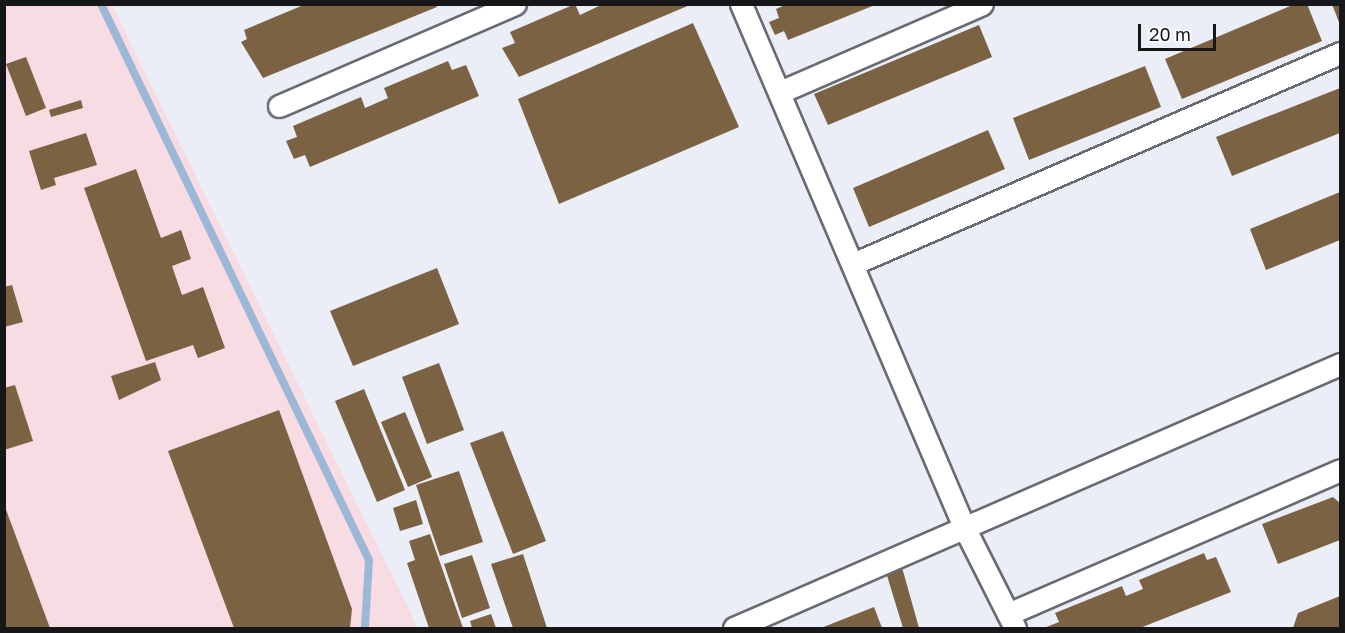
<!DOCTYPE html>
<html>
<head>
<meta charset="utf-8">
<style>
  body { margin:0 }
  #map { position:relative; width:1345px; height:633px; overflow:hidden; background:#eceef7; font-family:"Golos Text",sans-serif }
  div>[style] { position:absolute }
  .industrial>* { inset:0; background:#f7dde3 }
  .stream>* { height:8px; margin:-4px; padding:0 4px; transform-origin:4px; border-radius:4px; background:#9db7d8 }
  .building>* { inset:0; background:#7a6242 }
  .roads { filter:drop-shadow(2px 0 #696b72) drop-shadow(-2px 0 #696b72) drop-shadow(0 2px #696b72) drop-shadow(0 -2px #696b72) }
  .street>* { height:21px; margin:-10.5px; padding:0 10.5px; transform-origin:10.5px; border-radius:10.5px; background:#fff }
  span { translate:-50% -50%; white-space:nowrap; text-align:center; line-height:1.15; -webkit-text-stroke:4.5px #fcfcfe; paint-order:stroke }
  .frame { position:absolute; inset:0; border:6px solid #17171a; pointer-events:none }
  .scale { position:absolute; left:1138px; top:24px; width:78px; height:27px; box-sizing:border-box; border:3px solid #17171a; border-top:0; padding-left:8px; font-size:18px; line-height:21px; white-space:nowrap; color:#17171a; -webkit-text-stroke:4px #fcfcfe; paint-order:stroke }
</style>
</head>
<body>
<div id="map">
  <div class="industrial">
    <div style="clip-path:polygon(4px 5px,112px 5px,418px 628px,5px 628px)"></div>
  </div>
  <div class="stream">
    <div style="left:101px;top:4px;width:617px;rotate:64.27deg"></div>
    <div style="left:369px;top:560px;width:68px;rotate:93.4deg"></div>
  </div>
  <div class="building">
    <div style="clip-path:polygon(306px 4px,436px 4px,437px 7px,263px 78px,241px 42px,247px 39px,244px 30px)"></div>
    <div style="clip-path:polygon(575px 4px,580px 15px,601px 5px,690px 5px,519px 77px,502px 48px,515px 43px,510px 32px)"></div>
    <div style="clip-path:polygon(787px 4px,875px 4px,875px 5px,788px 40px,784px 31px,775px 35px,769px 22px,779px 18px,776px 9px)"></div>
    <div style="clip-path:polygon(1295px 4px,1307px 4px,1322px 41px,1182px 99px,1165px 59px)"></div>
    <div style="clip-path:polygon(1332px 4px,1340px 4px,1340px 25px)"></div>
    <div style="clip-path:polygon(693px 23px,739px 127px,559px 204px,518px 99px)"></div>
    <div style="clip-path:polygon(979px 25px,992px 57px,828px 125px,814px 94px)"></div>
    <div style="clip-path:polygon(26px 57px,46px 108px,26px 116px,6px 64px)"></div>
    <div style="clip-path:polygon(448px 61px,452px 70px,466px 65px,479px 96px,310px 167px,305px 155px,294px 159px,286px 141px,297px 137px,293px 126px,361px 97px,365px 108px,388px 98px,384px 88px)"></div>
    <div style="clip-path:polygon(1145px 66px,1161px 107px,1029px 160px,1013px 118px)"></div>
    <div style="clip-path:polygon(1340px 88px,1340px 133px,1232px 176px,1216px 137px)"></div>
    <div style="clip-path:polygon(81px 100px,83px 108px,51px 117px,49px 110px)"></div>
    <div style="clip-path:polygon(988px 130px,1005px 169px,869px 227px,853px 188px)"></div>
    <div style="clip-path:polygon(86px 133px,97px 165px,54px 178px,56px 185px,41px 190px,29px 151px)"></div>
    <div style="clip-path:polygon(136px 169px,161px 238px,181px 230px,191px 259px,172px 266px,182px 295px,203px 287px,225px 348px,198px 358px,193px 345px,146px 361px,84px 188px)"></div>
    <div style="clip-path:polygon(1340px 192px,1340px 240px,1266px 270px,1250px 229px)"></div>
    <div style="clip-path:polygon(437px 268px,459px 324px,353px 366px,330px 311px)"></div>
    <div style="clip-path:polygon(12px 285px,23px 322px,4px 327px,4px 287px)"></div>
    <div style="clip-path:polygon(155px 362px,161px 380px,119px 400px,111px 376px)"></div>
    <div style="clip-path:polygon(439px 363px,464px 430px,427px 444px,402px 377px)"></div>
    <div style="clip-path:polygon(15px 385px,33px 441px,4px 450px,4px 388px)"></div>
    <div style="clip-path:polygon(364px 389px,405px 490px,377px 502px,335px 401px)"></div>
    <div style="clip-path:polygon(279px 410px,352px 609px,350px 628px,234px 628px,168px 451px)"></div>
    <div style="clip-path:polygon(405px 412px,432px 477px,408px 487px,381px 422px)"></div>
    <div style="clip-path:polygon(503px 431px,546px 541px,513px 554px,470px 443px)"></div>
    <div style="clip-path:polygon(459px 471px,483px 542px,440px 556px,416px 485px)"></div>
    <div style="clip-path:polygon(1333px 497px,1340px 503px,1340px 540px,1278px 564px,1262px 524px)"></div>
    <div style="clip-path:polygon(416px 500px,423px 524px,400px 531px,393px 508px)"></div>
    <div style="clip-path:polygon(4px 507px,5px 507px,50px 628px,4px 628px)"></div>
    <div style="clip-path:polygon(430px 534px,463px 628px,429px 628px,407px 563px,415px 560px,409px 541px)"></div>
    <div style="clip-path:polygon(1204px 553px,1207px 560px,1216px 557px,1231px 592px,1140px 628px,1044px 628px,1059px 622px,1055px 613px,1122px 586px,1126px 596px,1143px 589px,1139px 580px)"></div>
    <div style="clip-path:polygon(523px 554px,547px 628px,513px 628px,491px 564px)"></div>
    <div style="clip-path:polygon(472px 555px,490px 608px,462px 618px,444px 564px)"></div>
    <div style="clip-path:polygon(901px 564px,919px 628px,903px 628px,885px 569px)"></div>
    <div style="clip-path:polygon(1340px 596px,1340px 628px,1293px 628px,1298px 613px)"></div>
    <div style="clip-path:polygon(874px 607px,882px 628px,821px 628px)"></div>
    <div style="clip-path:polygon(491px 614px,496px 628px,472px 628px,470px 621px)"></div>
  </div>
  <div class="roads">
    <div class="street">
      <div style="left:741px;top:4px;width:569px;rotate:66.91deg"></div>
      <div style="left:964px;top:527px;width:113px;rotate:63.2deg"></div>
      <div style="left:780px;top:92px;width:220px;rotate:-23.5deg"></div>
      <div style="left:279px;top:106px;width:257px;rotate:-23.4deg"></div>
      <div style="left:855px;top:263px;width:529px;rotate:-23.41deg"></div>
      <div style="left:1008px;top:614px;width:362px;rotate:-23.4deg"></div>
      <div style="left:734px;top:628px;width:661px;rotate:-23.54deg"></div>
    </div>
  </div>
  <div class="frame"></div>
  <div class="scale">20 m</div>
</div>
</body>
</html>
